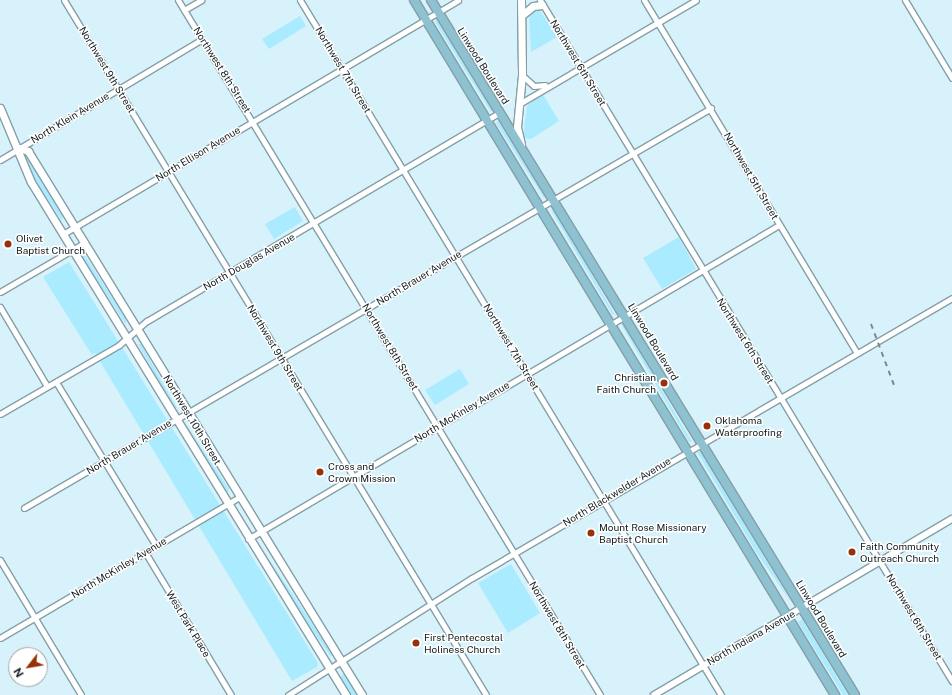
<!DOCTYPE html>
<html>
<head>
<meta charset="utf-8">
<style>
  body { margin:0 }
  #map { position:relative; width:952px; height:695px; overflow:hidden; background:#d7f2fa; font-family:"Public Sans",sans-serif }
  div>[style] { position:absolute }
  .green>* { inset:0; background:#aaebff }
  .roads { filter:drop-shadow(1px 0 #869fa7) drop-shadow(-1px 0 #869fa7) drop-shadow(0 1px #869fa7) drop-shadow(0 -1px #869fa7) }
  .minor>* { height:5px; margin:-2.5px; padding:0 2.5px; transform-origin:2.5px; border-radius:2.5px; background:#fff }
  .tertiary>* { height:6px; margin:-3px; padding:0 3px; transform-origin:3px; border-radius:3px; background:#fff }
  .secondary>* { height:7px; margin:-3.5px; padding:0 3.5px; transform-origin:3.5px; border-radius:3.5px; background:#fff }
  .primary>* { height:8px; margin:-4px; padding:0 4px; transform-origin:4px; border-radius:4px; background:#8ec2d0 }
  .rail>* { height:2px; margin-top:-1px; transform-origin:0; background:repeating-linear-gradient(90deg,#75878d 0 5px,transparent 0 10px) }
  .dots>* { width:11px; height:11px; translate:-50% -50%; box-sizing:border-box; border:2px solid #fff; border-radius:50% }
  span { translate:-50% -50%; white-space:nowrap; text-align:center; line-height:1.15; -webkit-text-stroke:3px #fff; paint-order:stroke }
  .street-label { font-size:10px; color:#111b1e }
  .poi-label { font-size:10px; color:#111b1e }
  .left { translate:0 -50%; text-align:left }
  .right { translate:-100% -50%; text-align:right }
  .north { position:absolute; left:8px; top:647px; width:40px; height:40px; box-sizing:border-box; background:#fff; border:1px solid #a0a4a5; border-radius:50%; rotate:239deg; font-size:11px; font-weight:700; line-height:16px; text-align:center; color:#111b1e }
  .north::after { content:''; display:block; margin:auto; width:14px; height:18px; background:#973208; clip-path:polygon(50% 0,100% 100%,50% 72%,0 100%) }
</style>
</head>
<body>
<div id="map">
  <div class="green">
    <div style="clip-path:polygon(539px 9px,557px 37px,531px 52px,529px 16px,532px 10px)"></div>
    <div style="clip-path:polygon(300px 16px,306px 26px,269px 49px,262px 39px)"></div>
    <div style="clip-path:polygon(437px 19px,493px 109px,491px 112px,435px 22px)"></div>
    <div style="clip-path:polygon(542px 93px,559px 121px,531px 139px,523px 138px,527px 106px)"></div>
    <div style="clip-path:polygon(498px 121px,545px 195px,544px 198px,496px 123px)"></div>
    <div style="clip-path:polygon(27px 157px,63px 216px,62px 221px,34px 179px,23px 159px)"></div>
    <div style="clip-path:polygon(295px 207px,303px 221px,274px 239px,265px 224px)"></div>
    <div style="clip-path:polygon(551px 210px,555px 211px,615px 315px,612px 314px)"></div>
    <div style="clip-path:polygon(679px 237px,696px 269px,662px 289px,643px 258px)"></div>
    <div style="clip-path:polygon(84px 254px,126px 319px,126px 325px,82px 257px)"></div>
    <div style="clip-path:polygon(69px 262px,318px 663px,317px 667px,292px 681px,95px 353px,92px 355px,43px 277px)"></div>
    <div style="clip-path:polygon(621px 324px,624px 325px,692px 442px,689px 442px)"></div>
    <div style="clip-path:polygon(138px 344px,141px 344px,177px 408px,174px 408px)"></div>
    <div style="clip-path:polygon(460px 369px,469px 384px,435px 405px,425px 390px)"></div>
    <div style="clip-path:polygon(187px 426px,229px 489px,228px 493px,187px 430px)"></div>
    <div style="clip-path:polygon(697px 452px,701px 452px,793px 605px,756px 552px)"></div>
    <div style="clip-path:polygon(260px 546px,332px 653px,331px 657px,284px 590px)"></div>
    <div style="clip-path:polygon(511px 564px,540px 613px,508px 633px,478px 583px)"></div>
    <div style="clip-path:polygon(802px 619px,848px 695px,843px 695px,798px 622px)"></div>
    <div style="clip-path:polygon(344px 673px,345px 674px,357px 695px,351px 695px,340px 678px)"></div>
  </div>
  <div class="roads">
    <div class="minor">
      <div style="left:64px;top:0;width:813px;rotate:58.73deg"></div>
      <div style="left:178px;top:0;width:813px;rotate:58.73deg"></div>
      <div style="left:300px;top:0;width:813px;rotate:58.79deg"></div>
      <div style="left:540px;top:0;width:796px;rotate:58.83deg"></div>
      <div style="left:644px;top:0;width:412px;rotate:58.9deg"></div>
      <div style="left:905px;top:0;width:91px;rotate:58.9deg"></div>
      <div style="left:184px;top:10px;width:20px;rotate:-30deg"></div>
      <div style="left:522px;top:75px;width:16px;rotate:43deg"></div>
      <div style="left:534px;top:86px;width:11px;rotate:-5deg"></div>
      <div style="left:519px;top:104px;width:205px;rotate:-30.4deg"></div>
      <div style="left:0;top:160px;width:235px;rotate:-30.9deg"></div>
      <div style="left:63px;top:234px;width:459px;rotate:-30.6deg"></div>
      <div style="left:0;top:292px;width:97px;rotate:-30.3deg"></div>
      <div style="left:0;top:307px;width:92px;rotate:59.3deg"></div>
      <div style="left:56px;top:382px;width:192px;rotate:58.6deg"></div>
      <div style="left:0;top:414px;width:138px;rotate:-30.1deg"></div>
      <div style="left:119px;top:345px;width:37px;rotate:-41deg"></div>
      <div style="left:147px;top:321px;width:410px;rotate:-30.6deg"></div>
      <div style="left:24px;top:508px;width:795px;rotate:-30.21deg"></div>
      <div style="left:248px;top:539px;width:617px;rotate:-30.6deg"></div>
      <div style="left:145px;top:552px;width:167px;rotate:59deg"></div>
      <div style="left:0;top:560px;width:157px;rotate:59deg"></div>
      <div style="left:0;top:638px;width:277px;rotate:-30.5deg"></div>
      <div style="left:288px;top:695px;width:218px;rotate:-32.5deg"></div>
      <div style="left:472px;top:578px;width:556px;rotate:-30.26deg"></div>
    </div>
    <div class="tertiary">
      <div style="left:654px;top:695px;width:346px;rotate:-30.6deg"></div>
    </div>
    <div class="secondary">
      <div style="left:521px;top:0;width:75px;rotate:89.2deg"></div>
      <div style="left:522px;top:75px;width:52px;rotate:95.5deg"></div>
      <div style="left:517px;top:127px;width:18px;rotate:77deg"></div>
      <div style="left:522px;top:15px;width:14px;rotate:-39deg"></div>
      <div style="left:533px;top:6px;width:9px;rotate:-6deg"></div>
      <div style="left:0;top:108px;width:80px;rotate:67.3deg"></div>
      <div style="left:31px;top:182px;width:602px;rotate:58.45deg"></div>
      <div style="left:20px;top:148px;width:9px;rotate:21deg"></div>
      <div style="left:28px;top:151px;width:638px;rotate:58.45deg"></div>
    </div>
    <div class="primary">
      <div style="left:414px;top:0;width:813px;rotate:58.79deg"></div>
      <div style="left:431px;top:0;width:814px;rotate:58.61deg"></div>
    </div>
  </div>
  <div class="rail">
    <div style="left:871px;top:324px;width:68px;rotate:69.4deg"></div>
  </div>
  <div class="dots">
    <div style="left:8px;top:244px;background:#973208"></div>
    <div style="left:664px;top:383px;background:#973208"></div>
    <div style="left:707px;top:426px;background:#973208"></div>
    <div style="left:320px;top:472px;background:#973208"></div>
    <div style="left:591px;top:533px;background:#973208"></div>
    <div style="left:852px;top:552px;background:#973208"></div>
    <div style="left:416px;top:643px;background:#973208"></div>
  </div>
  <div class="street-label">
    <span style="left:578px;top:63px;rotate:59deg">Northwest 6th Street</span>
    <span style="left:483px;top:66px;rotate:58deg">Linwood Boulevard</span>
    <span style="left:107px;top:70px;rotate:59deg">Northwest 9th Street</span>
    <span style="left:222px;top:70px;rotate:58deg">Northwest 8th Street</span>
    <span style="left:343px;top:70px;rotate:59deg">Northwest 7th Street</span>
    <span style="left:70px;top:118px;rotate:-31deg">North Klein Avenue</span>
    <span style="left:198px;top:154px;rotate:-31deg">North Ellison Avenue</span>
    <span style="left:751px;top:176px;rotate:60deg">Northwest 5th Street</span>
    <span style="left:249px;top:262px;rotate:-30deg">North Douglas Avenue</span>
    <span style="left:419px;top:278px;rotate:-31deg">North Brauer Avenue</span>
    <span style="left:745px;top:341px;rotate:58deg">Northwest 6th Street</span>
    <span style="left:653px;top:342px;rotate:59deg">Linwood Boulevard</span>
    <span style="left:390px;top:347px;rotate:59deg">Northwest 8th Street</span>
    <span style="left:511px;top:347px;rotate:59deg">Northwest 7th Street</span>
    <span style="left:275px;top:348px;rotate:59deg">Northwest 9th Street</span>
    <span style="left:462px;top:412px;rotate:-31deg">North McKinley Avenue</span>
    <span style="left:192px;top:420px;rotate:59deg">Northwest 10th Street</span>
    <span style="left:129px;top:447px;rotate:-31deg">North Brauer Avenue</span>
    <span style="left:617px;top:492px;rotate:-31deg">North Blackwelder Avenue</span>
    <span style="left:119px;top:568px;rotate:-31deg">North McKinley Avenue</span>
    <span style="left:914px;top:617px;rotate:59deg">Northwest 6th Street</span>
    <span style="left:821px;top:619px;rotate:59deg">Linwood Boulevard</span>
    <span style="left:188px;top:624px;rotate:59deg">West Park Place</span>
    <span style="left:557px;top:625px;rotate:59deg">Northwest 8th Street</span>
    <span style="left:751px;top:638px;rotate:-30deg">North Indiana Avenue</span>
  </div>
  <div class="poi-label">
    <span class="left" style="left:16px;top:244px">Olivet<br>Baptist Church</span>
    <span class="right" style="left:656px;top:383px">Christian<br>Faith Church</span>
    <span class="left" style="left:715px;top:426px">Oklahoma<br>Waterproofing</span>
    <span class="left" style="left:328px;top:472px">Cross and<br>Crown Mission</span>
    <span class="left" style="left:599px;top:533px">Mount Rose Missionary<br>Baptist Church</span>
    <span class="left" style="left:860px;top:552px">Faith Community<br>Outreach Church</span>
    <span class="left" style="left:424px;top:643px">First Pentecostal<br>Holiness Church</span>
  </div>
  <div class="north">N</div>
</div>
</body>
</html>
